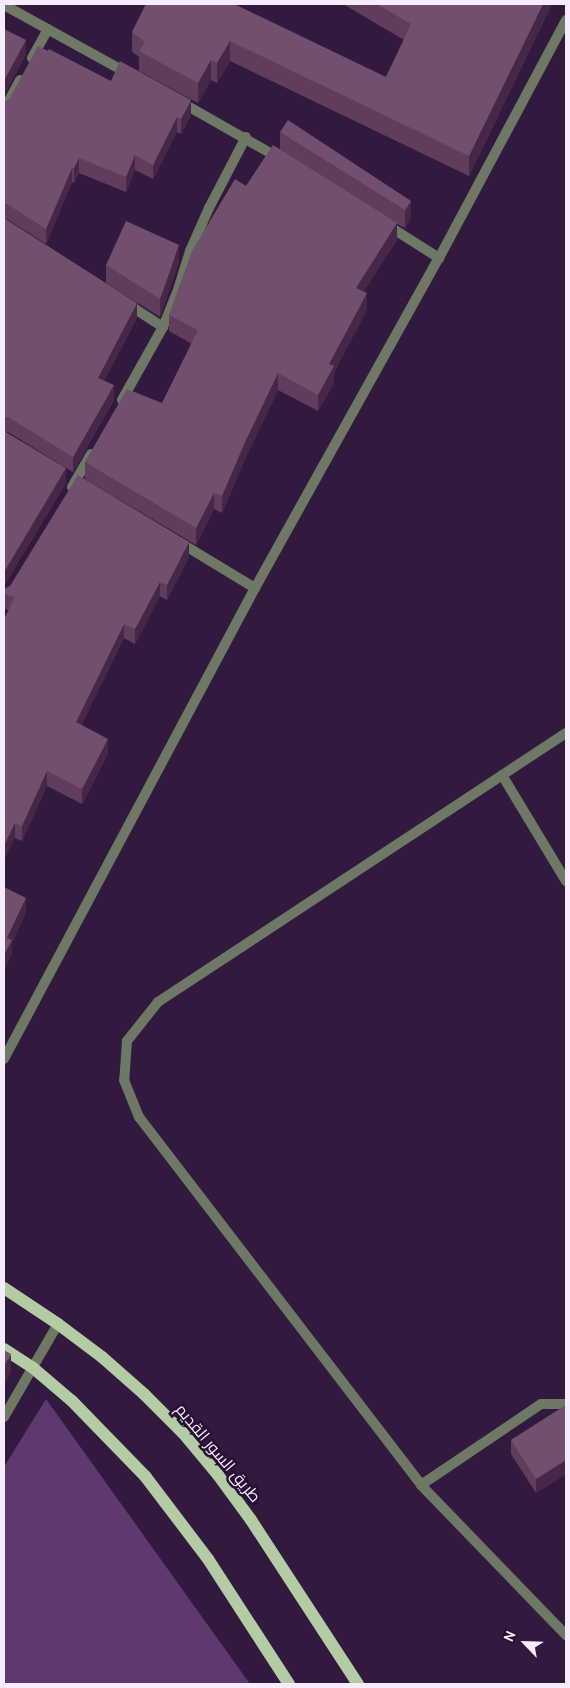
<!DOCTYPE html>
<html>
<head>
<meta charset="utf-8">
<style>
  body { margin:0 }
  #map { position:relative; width:570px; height:1688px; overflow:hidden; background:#321a3e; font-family:Overpass,Cairo,sans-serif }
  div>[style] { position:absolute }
  .green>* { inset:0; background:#5e3971 }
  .service>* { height:10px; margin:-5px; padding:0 5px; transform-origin:5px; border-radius:5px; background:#6d7865 }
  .minor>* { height:10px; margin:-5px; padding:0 5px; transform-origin:5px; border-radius:5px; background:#6d7865 }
  .primary>* { height:12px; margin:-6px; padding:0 6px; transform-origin:6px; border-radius:6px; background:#b4cca4 }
  .wall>* { inset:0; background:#603d5b }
  .shaded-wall>* { inset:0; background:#472748 }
  .building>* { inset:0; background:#71506d }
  span { translate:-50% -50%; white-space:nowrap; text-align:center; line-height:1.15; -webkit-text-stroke:5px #281034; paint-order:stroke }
  .street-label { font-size:16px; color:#f7ebfe }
  .frame { position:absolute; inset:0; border:5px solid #f7ebfe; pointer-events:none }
  .north { position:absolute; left:500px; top:1618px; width:50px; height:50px; -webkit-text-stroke:4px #281034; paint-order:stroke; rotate:294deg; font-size:14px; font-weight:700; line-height:20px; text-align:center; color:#f7ebfe }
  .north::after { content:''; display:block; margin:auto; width:18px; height:22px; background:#f7ebfe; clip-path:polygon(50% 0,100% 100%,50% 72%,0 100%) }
</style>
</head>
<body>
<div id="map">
  <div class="green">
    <div style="clip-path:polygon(46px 1399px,250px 1684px,4px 1684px,4px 1467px)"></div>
  </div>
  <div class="service">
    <div style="left:566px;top:733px;width:489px;rotate:146.6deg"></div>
    <div style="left:158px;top:1002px;width:50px;rotate:128.5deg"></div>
    <div style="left:127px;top:1041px;width:39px;rotate:94deg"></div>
    <div style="left:124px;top:1080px;width:40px;rotate:68deg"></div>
    <div style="left:139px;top:1117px;width:464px;rotate:52.5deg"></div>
    <div style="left:421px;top:1485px;width:209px;rotate:46deg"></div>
    <div style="left:502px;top:775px;width:124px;rotate:58.9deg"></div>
    <div style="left:421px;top:1485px;width:145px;rotate:-34deg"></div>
    <div style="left:541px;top:1404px;width:25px"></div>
  </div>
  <div class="minor">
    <div style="left:4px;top:5px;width:143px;rotate:28.9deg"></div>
    <div style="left:32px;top:58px;width:33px;rotate:-61deg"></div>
    <div style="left:179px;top:101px;width:115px;rotate:29.7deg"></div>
    <div style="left:4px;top:110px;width:34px;rotate:-62deg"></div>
    <div style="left:387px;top:225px;width:62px;rotate:32.4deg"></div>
    <div style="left:126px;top:303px;width:44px;rotate:33deg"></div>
    <div style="left:122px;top:400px;width:84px;rotate:-60.7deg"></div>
    <div style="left:163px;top:327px;width:37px;rotate:-68deg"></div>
    <div style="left:177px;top:293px;width:44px;rotate:-72.8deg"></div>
    <div style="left:190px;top:251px;width:47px;rotate:-66.2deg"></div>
    <div style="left:209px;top:208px;width:80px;rotate:-62.5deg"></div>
    <div style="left:72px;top:487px;width:38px;rotate:-60deg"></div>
    <div style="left:179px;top:542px;width:89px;rotate:31.2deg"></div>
    <div style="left:4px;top:1059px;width:534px;rotate:-61.95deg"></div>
    <div style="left:255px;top:588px;width:378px;rotate:-60.9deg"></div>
    <div style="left:439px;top:258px;width:270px;rotate:-61.9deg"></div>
    <div style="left:4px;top:1417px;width:108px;rotate:-59.9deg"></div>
  </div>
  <div class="primary">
    <div style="left:4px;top:1288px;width:65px;rotate:33.7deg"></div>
    <div style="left:58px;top:1324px;width:55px;rotate:36.9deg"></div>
    <div style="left:102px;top:1357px;width:56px;rotate:41.4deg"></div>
    <div style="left:144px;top:1394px;width:55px;rotate:45deg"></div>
    <div style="left:183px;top:1433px;width:55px;rotate:50.2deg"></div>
    <div style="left:218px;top:1475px;width:56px;rotate:53.7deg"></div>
    <div style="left:251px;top:1520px;width:196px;rotate:56.9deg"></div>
    <div style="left:4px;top:1349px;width:33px;rotate:33deg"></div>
    <div style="left:32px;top:1367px;width:52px;rotate:40.4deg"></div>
    <div style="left:72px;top:1401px;width:105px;rotate:45.8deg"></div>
    <div style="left:145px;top:1476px;width:104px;rotate:52.8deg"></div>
    <div style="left:208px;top:1559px;width:149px;rotate:57.1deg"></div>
  </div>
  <div class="wall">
    <div style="clip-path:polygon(146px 4px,386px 77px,404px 40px,343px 4px,552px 4px,469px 176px,230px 61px,217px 83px,211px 80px,198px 103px,139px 71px,139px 57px,132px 52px,132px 32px)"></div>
    <div style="clip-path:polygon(111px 81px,191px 115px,181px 134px,177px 132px,153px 179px,135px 170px,126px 192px,79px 173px,74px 183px,72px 182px,46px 244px,7px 219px,5px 219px,137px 318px,104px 381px,114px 400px,73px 472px,8px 432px,6px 432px,66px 483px,4px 586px,4px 103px)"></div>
    <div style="clip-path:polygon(280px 132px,411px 201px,411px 218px,405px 228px,397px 224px,397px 240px,363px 292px,367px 310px,334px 372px,334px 383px,318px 411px,278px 390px,245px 459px,222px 513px,214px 509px,196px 545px,85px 479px,85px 462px,162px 403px,192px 344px,169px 331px,169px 315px,246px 186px,280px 150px)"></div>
    <div style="clip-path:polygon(179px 262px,160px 317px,106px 283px,106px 265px)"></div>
    <div style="clip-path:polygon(189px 557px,167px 600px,160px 596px,135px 644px,124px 638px,81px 725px,108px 754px,82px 804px,47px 786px,22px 841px,15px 838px,8px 610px,4px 609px,4px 589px)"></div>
    <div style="clip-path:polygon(566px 1405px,566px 1474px,536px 1493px,511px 1454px,511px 1440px)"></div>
  </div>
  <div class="shaded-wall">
    <div style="clip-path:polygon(543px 4px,552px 4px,469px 176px,469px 156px)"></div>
    <div style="clip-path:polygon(26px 40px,26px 55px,4px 96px,4px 81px)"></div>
    <div style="clip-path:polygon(230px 41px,230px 61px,217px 83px,217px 63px)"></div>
    <div style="clip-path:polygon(211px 60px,211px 80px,198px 103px,198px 83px)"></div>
    <div style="clip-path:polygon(191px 100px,191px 115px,181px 134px,181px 119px)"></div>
    <div style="clip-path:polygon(177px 117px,177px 132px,153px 179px,153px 165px)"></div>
    <div style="clip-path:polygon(135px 155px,135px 170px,126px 192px,126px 177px)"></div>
    <div style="clip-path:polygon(79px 158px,79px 173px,74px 183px,74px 168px)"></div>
    <div style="clip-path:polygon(72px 168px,72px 182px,46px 244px,46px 229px)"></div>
    <div style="clip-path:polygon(411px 201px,411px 218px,405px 228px,405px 210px)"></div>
    <div style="clip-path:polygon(397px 223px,397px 240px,356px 304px,356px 288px)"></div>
    <div style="clip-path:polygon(179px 245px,179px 262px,160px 317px,160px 299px)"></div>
    <div style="clip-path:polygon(367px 293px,367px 310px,334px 372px,334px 383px,318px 411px,318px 395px,329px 364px)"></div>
    <div style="clip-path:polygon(137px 303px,137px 318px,98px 393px,98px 378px)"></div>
    <div style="clip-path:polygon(278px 373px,278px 390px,245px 459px,222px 513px,222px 496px,245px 442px)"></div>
    <div style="clip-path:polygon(114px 385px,114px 400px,73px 472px,73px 457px)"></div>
    <div style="clip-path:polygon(66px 468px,66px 483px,4px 586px,4px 572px)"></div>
    <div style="clip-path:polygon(214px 493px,214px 509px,196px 545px,196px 528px)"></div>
    <div style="clip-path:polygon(189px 542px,189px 557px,167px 600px,167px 585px)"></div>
    <div style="clip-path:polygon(160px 582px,160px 596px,135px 644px,135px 629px)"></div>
    <div style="clip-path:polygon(124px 624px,124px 638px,76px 737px,76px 722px)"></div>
    <div style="clip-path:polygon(108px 739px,108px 754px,82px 804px,82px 789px)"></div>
    <div style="clip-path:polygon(47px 771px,47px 786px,22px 841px,22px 826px)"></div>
    <div style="clip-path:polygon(15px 823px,15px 838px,4px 861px,4px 846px)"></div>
    <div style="clip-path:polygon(26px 898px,26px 913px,12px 944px,12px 955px,4px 970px,4px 955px,7px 938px)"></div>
    <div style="clip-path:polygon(11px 1354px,11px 1372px,4px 1384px,4px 1366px)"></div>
    <div style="clip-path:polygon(566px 1460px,566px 1474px,536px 1493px,536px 1479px)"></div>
  </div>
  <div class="building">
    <div style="clip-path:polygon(146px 4px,234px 4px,386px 77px,411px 24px,377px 4px,543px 4px,469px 156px,230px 41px,217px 63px,211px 60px,198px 83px,139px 51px,145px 42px,132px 32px)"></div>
    <div style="clip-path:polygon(4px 29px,26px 40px,4px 81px)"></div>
    <div style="clip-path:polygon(38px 46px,48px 51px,49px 49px,111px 81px,120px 61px,191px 100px,181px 119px,177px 117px,153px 165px,135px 155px,126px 177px,79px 158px,74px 168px,72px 168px,46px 229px,7px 204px,4px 204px,4px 102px,10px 98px)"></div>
    <div style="clip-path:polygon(288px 120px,411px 201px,405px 210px,280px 132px)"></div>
    <div style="clip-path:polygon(273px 145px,397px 223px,356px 288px,367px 293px,329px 364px,334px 366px,318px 395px,278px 373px,245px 442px,222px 496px,214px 493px,196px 528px,85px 462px,127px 389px,162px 403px,198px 330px,169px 315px,192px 251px,235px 179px,246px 186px)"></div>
    <div style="clip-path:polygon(4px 218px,137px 303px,98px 378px,114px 385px,73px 457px,8px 417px,4px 417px)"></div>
    <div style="clip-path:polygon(126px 221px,179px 245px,160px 299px,106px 265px)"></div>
    <div style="clip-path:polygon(4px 431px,66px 468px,4px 572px)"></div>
    <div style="clip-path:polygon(78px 475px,189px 542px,167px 585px,160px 582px,135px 629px,124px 624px,76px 722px,108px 739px,82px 789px,47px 771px,22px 826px,15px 823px,4px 846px,4px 619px,15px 597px,4px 594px,4px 589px,10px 586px)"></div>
    <div style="clip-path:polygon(4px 887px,26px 898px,7px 938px,12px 940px,4px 955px)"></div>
    <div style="clip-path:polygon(4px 1350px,11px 1354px,4px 1366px)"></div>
    <div style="clip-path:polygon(566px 1405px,566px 1460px,536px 1479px,511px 1440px)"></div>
  </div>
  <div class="street-label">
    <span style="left:217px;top:1454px;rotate:50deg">طريق السور القديم</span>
  </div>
  <div class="frame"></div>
  <div class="north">N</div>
</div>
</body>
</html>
